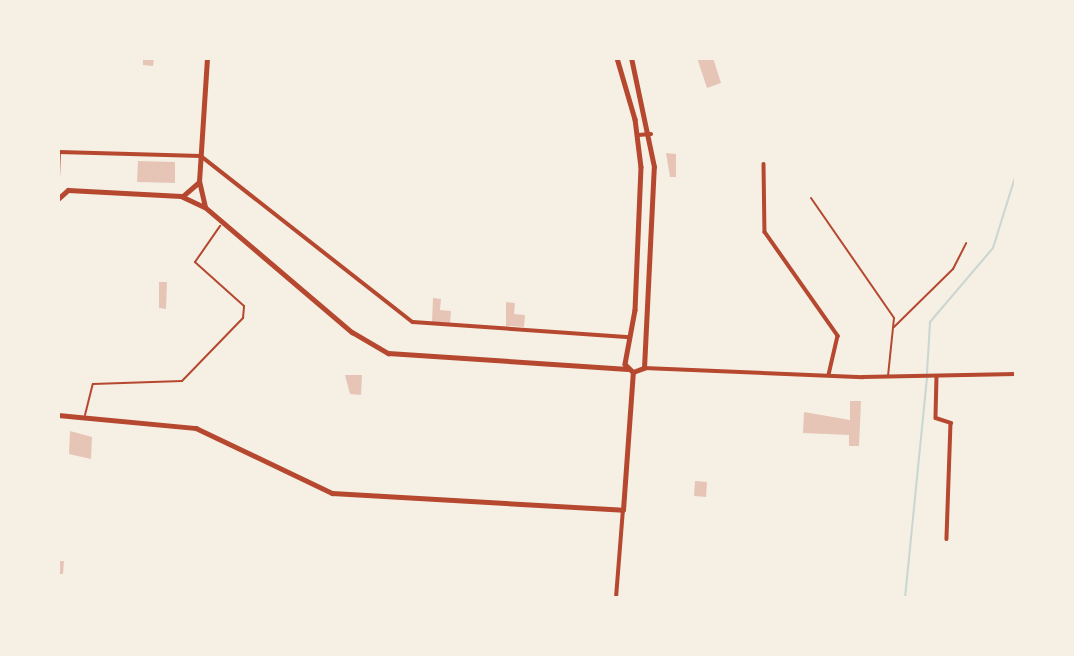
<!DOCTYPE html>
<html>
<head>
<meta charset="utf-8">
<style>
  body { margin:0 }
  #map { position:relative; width:1074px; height:656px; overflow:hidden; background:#f6efe4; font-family:"Work Sans",sans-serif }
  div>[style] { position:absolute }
  .stream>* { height:2px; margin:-1px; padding:0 1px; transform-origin:1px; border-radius:1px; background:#c9d6d2 }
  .building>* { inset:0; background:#e6c5b7 }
  .service>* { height:2px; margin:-1px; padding:0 1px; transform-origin:1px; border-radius:1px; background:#b5482f }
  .minor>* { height:3.5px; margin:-1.75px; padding:0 1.75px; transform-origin:1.75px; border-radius:1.75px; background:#b5482f }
  .tertiary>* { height:4.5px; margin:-2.25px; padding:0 2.25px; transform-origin:2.25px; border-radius:2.25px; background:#b5482f }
  .secondary>* { height:4.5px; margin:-2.25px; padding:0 2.25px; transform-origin:2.25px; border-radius:2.25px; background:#b5482f }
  span { translate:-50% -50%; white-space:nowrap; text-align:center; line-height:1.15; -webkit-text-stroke:5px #f6efe4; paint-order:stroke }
  .frame { position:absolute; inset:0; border:60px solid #f6efe4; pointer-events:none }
</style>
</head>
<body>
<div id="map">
  <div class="stream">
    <div style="left:927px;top:373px;width:51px;rotate:-86.6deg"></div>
    <div style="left:930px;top:322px;width:97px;rotate:-49.6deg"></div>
    <div style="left:993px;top:248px;width:77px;rotate:-72.7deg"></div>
    <div style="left:905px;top:598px;width:221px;rotate:-84.3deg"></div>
  </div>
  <div class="building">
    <div style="clip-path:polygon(143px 58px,154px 58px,153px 66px,143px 65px)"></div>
    <div style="clip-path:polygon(697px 58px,713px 58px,721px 83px,707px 88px)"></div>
    <div style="clip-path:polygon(666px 153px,676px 154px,676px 177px,670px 177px)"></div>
    <div style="clip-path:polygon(138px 161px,175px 162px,175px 183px,137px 182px)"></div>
    <div style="clip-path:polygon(159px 282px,167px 282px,166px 309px,159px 308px)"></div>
    <div style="clip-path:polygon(433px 298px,441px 299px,440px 310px,451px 311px,450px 323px,432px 322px)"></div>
    <div style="clip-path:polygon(506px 302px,515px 303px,514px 314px,525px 315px,524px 327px,506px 326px)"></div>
    <div style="clip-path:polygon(345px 375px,362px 375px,361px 395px,350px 394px)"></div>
    <div style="clip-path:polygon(850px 401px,861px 401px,859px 446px,849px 446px,849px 435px,803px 433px,804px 412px,850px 420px)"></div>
    <div style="clip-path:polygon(70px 431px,92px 437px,91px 459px,69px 454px)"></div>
    <div style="clip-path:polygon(695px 481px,707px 482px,706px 497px,694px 496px)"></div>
    <div style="clip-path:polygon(58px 561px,64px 561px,63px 574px,58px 574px)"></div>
  </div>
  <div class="service">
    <div style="left:811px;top:198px;width:146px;rotate:55.3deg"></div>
    <div style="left:894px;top:318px;width:58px;rotate:95.9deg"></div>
    <div style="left:894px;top:327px;width:83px;rotate:-44.5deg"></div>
    <div style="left:953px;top:269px;width:29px;rotate:-63deg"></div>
    <div style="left:85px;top:415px;width:32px;rotate:-76deg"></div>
    <div style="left:93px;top:384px;width:89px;rotate:-1.9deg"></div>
    <div style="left:182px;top:381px;width:88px;rotate:-45.9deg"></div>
    <div style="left:243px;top:318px;width:12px;rotate:-85deg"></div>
    <div style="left:244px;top:306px;width:66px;rotate:-138.1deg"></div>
    <div style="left:195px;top:262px;width:44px;rotate:-55.2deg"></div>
  </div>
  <div class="minor">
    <div style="left:638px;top:135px;width:13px;rotate:-4deg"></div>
    <div style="left:764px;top:164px;width:68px;rotate:89.2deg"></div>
    <div style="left:765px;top:232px;width:127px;rotate:54.9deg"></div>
    <div style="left:838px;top:336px;width:40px;rotate:103deg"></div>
    <div style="left:58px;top:178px;width:26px;rotate:-88deg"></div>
    <div style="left:59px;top:152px;width:142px;rotate:1.6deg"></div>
    <div style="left:201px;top:156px;width:269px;rotate:38.1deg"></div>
    <div style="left:413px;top:322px;width:217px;rotate:4deg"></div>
    <div style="left:644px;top:368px;width:219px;rotate:2.4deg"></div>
    <div style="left:863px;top:377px;width:153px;rotate:-1.1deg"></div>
    <div style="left:937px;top:376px;width:42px;rotate:91.4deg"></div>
    <div style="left:936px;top:418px;width:16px;rotate:18deg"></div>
    <div style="left:951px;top:423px;width:116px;rotate:92deg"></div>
    <div style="left:616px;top:598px;width:88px;rotate:-85.5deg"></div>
  </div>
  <div class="tertiary">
    <div style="left:183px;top:196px;width:20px;rotate:-41deg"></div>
    <div style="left:58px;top:199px;width:13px;rotate:-42deg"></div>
    <div style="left:68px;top:190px;width:113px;rotate:3deg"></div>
    <div style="left:181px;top:196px;width:26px;rotate:25deg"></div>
    <div style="left:205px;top:207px;width:193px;rotate:40.4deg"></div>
    <div style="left:352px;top:332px;width:42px;rotate:30.3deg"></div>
    <div style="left:388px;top:353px;width:240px;rotate:3.8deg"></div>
    <div style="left:205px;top:207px;width:26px;rotate:-103deg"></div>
    <div style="left:199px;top:182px;width:124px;rotate:-86.3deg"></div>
    <div style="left:58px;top:415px;width:139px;rotate:5.4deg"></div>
    <div style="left:196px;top:428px;width:151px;rotate:25.5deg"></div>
    <div style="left:332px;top:493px;width:291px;rotate:3.3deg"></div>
    <div style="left:623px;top:510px;width:138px;rotate:-85.9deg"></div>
  </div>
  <div class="secondary">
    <div style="left:617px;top:58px;width:64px;rotate:73.6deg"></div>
    <div style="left:635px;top:119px;width:48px;rotate:82.9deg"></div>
    <div style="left:641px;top:167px;width:143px;rotate:92.4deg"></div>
    <div style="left:635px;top:310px;width:55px;rotate:100.5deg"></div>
    <div style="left:625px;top:364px;width:11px;rotate:45deg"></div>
    <div style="left:633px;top:372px;width:12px;rotate:-20deg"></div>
    <div style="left:644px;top:368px;width:201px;rotate:-87.2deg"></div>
    <div style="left:654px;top:167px;width:111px;rotate:-101.9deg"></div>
  </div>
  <div class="frame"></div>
</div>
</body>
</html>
